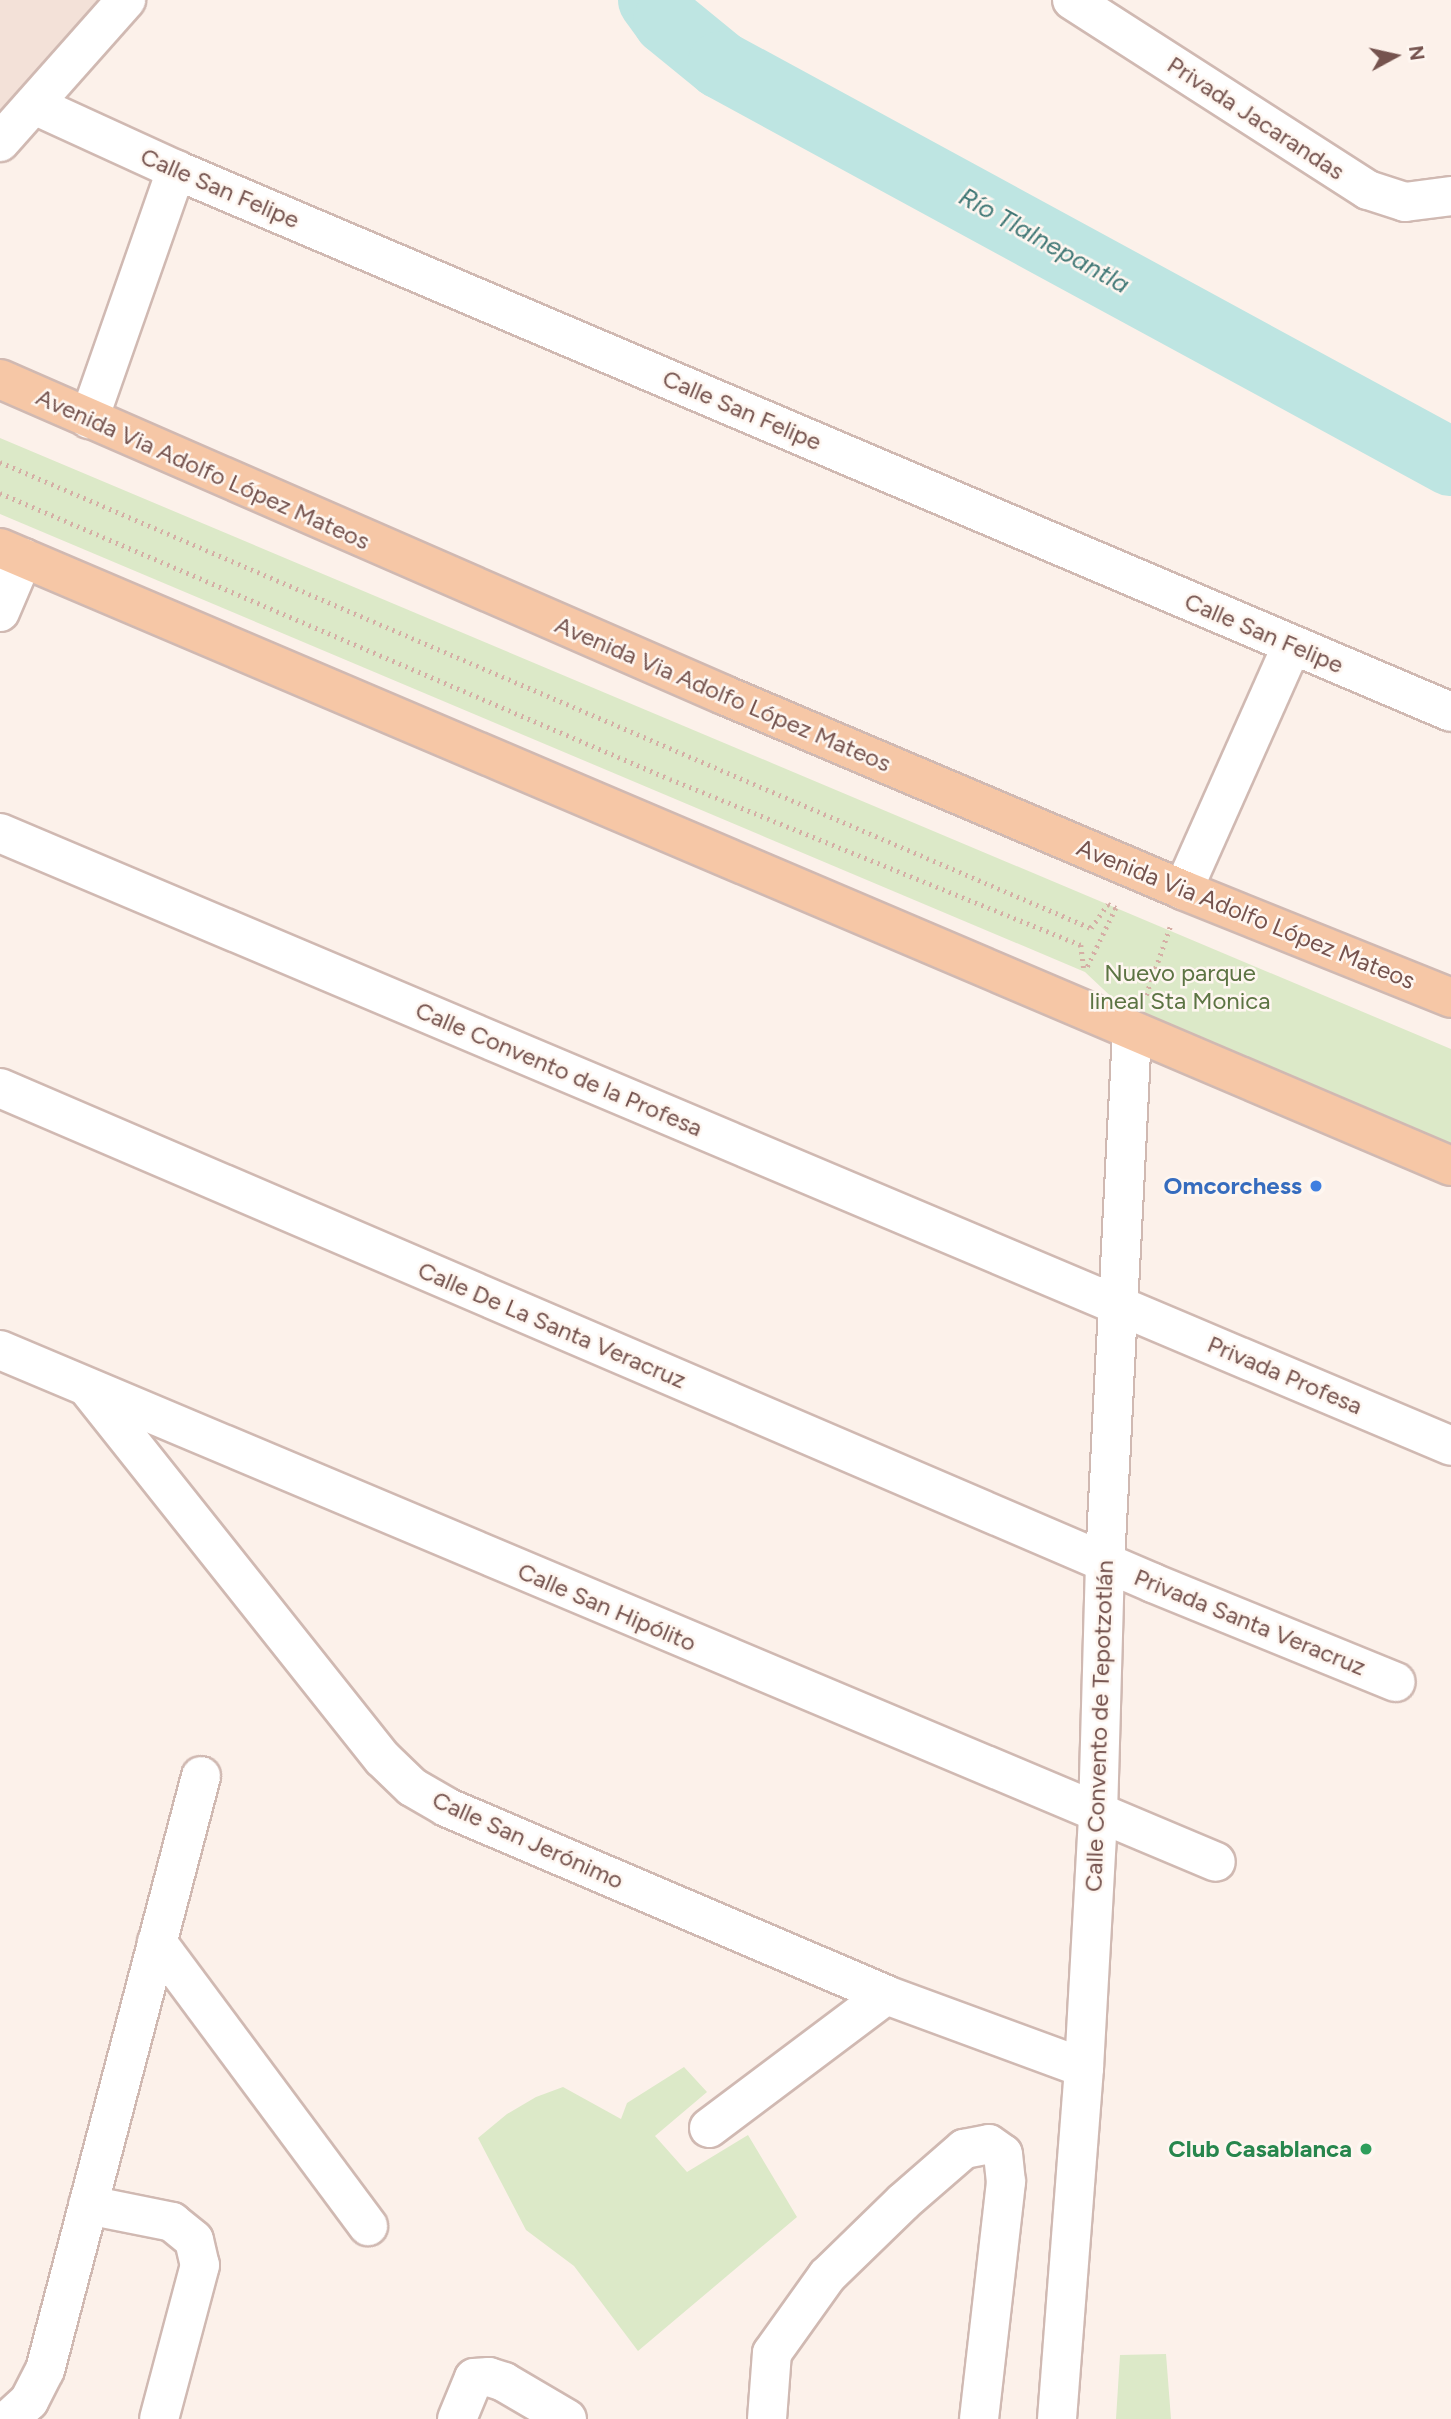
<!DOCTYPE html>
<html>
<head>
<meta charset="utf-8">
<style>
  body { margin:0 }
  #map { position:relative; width:1451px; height:2419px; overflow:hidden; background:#fcf1ea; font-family:Figtree,sans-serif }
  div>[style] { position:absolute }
  .residential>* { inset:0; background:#f3e1d8 }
  .green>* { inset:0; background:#dce9c8 }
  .river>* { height:68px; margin:-34px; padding:0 34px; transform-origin:34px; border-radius:34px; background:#bee5e2 }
  .path>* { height:4.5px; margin-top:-2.25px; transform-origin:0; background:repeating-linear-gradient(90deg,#d5aea5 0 2px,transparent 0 7px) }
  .roads { filter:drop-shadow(2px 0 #d0b9b2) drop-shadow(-2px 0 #d0b9b2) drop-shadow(0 2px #d0b9b2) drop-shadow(0 -2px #d0b9b2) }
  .minor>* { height:38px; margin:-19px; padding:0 19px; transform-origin:19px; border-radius:19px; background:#fff }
  .major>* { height:38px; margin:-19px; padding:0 19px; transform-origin:19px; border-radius:19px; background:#f6c7a6 }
  .dots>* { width:19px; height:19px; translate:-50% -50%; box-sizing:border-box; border:4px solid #fef6f0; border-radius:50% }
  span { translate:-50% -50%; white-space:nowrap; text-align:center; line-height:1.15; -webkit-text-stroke:5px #fef6f0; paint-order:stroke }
  .street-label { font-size:24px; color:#75534e }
  .park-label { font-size:24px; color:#5c7443 }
  .shop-label { font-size:24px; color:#366cbe; font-weight:700 }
  .right { translate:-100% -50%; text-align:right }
  .leisure-label { font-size:24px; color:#27864d; font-weight:700 }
  .water-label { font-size:26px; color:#427977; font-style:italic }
  .north { position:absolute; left:1360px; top:21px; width:70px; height:70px; -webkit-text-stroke:5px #fef6f0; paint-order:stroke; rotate:82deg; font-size:19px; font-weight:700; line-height:28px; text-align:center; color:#75534e }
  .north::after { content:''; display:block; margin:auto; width:24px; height:32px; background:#75534e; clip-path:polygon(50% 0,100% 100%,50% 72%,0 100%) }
</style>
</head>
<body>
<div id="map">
  <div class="residential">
    <div style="clip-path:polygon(0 0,107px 0,0 116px)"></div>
  </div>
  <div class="green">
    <div style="clip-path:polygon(0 438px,1451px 1049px,1451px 1148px,1137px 1021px,1085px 972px,0 514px)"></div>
    <div style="clip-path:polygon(684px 2067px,707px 2092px,655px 2136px,687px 2172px,748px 2135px,797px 2217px,638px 2351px,574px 2266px,526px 2230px,478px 2138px,507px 2114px,536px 2097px,563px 2087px,621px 2119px,627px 2103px)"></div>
    <div style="clip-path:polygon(1166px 2354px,1171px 2419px,1116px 2419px,1120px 2355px)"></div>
  </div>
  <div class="river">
    <div style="left:652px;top:0;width:26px;rotate:54deg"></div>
    <div style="left:667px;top:21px;width:70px;rotate:39.2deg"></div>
    <div style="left:721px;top:65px;width:831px;rotate:28.54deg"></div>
  </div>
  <div class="path">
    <div style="left:0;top:462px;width:1186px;rotate:23.13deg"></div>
    <div style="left:1091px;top:928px;width:29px;rotate:-55deg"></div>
    <div style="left:1108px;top:904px;width:9px;rotate:27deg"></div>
    <div style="left:1116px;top:908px;width:69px;rotate:115.8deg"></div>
    <div style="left:0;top:493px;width:728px;rotate:23.12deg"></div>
    <div style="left:670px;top:779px;width:443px;rotate:22deg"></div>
    <div style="left:1081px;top:945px;width:23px;rotate:83deg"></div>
    <div style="left:1146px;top:995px;width:72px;rotate:-70.6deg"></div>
  </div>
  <div class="roads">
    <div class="minor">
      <div style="left:1072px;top:0;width:352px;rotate:32.7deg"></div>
      <div style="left:1368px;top:190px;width:39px;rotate:18deg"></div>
      <div style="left:1405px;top:202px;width:46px;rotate:-7.4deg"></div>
      <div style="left:34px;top:105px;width:156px;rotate:24.6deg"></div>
      <div style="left:176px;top:170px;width:1385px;rotate:23.03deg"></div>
      <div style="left:0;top:142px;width:190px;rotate:-48.4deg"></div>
      <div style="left:89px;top:419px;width:264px;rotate:-70.7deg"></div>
      <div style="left:0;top:612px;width:59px;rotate:-66.9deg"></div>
      <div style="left:0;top:833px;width:1575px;rotate:22.9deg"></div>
      <div style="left:1183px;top:890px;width:268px;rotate:-66deg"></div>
      <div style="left:0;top:1088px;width:1255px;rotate:23.23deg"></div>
      <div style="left:1153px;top:1583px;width:262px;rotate:22.2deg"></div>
      <div style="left:0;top:1350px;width:1319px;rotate:22.83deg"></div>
      <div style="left:90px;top:1391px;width:470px;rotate:51.5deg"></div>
      <div style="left:383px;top:1759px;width:40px;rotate:44deg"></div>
      <div style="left:412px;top:1787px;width:39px;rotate:30deg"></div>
      <div style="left:446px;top:1807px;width:478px;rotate:23.1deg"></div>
      <div style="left:886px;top:1995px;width:211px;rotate:20.2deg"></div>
      <div style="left:157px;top:1942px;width:354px;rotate:53.4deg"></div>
      <div style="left:709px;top:2128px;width:221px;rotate:-36.9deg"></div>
      <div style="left:88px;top:2205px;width:86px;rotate:11.4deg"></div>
      <div style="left:172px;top:2222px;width:28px;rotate:39deg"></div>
      <div style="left:194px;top:2240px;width:26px;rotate:77deg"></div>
      <div style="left:200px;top:2265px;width:159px;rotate:104.9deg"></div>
      <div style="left:9px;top:2419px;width:27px;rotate:-42deg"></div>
      <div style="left:29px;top:2401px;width:35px;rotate:-63deg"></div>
      <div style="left:45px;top:2370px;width:614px;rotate:-75.28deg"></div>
      <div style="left:457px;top:2419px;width:44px;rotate:-67.5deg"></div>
      <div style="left:474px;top:2378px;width:15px;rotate:-4deg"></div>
      <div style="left:489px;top:2377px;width:16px;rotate:18deg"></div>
      <div style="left:504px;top:2382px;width:73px;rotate:30.4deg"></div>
      <div style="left:767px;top:2419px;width:66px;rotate:-85.7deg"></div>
      <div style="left:772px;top:2353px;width:95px;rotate:-54.5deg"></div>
      <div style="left:827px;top:2276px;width:106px;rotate:-44.2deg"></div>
      <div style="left:903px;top:2202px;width:81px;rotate:-41deg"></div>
      <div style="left:964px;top:2149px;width:25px;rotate:-11deg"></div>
      <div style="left:989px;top:2144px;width:17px;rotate:36deg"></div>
      <div style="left:1003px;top:2154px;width:28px;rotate:84deg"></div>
      <div style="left:1006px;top:2182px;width:239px;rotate:96.5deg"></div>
      <div style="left:1057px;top:2419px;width:352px;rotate:-85.6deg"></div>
      <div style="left:1084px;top:2068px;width:254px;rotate:-86.8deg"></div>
      <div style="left:1098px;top:1814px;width:252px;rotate:-88.4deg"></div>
      <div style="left:1105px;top:1562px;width:531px;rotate:-87.08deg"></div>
    </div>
    <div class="major">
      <div style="left:0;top:379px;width:790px;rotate:23.58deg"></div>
      <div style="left:724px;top:695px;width:499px;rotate:23deg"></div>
      <div style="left:1183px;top:890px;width:289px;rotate:21.9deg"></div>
      <div style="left:0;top:548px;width:1577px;rotate:23.07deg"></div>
    </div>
  </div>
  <div class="dots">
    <div style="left:1316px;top:1186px;background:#3f7fe0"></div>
    <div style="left:1366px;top:2149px;background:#2e9e5b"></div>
  </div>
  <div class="street-label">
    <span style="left:1256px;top:118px;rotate:33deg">Privada Jacarandas</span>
    <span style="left:220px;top:188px;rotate:23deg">Calle San Felipe</span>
    <span style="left:742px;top:410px;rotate:23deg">Calle San Felipe</span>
    <span style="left:203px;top:469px;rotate:24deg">Avenida Via Adolfo López Mateos</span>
    <span style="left:1264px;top:633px;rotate:23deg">Calle San Felipe</span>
    <span style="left:723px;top:694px;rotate:23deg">Avenida Via Adolfo López Mateos</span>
    <span style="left:1246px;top:914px;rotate:22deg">Avenida Via Adolfo López Mateos</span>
    <span style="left:559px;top:1069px;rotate:23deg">Calle Convento de la Profesa</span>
    <span style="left:552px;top:1325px;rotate:23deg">Calle De La Santa Veracruz</span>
    <span style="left:1285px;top:1375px;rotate:23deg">Privada Profesa</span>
    <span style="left:607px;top:1607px;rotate:23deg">Calle San Hipólito</span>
    <span style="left:1250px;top:1622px;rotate:22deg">Privada Santa Veracruz</span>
    <span style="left:1099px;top:1726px;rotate:-88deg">Calle Convento de Tepotzotlán</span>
    <span style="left:528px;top:1840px;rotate:24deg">Calle San Jerónimo</span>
  </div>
  <div class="park-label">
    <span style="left:1180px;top:987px">Nuevo parque<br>lineal Sta Monica</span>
  </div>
  <div class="shop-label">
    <span class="right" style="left:1302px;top:1186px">Omcorchess</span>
  </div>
  <div class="leisure-label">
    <span class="right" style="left:1352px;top:2149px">Club Casablanca</span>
  </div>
  <div class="water-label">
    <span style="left:1044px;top:241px;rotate:29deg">Río Tlalnepantla</span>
  </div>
  <div class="north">N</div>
</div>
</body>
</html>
